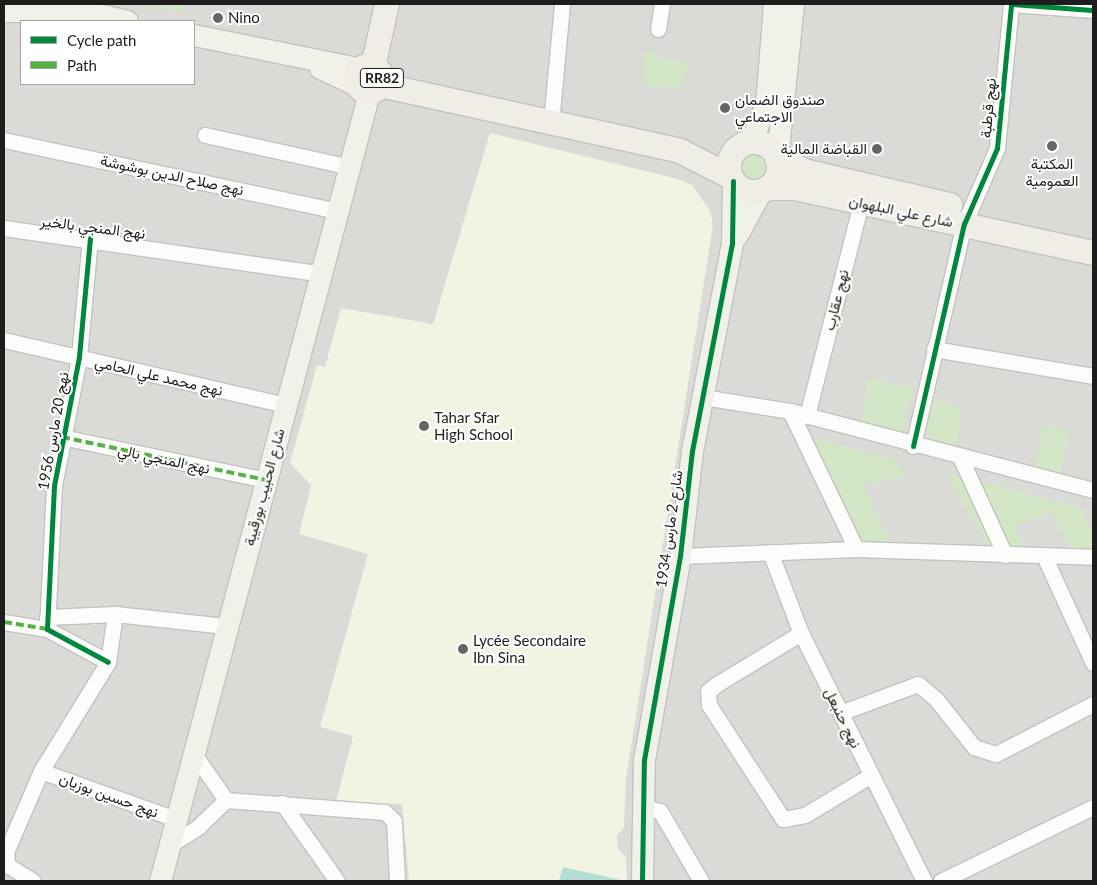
<!DOCTYPE html>
<html>
<head>
<meta charset="utf-8">
<style>
  body { margin:0 }
  #map { position:relative; width:1097px; height:885px; overflow:hidden; background:#ebebe6; font-family:Lato,Vazirmatn,sans-serif }
  div>[style] { position:absolute }
  .residential>* { inset:0; background:#dadad7 }
  .education>* { inset:0; background:#f1f4e2 }
  .grass>* { inset:0; background:#d3e7c7 }
  .round { border-radius:50% }
  .pitch>* { inset:0; background:#b5dfd4 }
  .roads { filter:drop-shadow(1px 0 #c2c2c0) drop-shadow(-1px 0 #c2c2c0) drop-shadow(0 1px #c2c2c0) drop-shadow(0 -1px #c2c2c0) }
  .street>* { height:15px; margin:-7.5px; padding:0 7.5px; transform-origin:7.5px; border-radius:7.5px; background:#fcfcfb }
  .secondary>* { height:21px; margin:-10.5px; padding:0 10.5px; transform-origin:10.5px; border-radius:10.5px; background:#f0f2ea }
  .primary>* { height:24px; margin:-12px; padding:0 12px; transform-origin:12px; border-radius:12px; background:#efede5 }
  .primary>.ring { margin:-12px; padding:0; box-sizing:content-box; background:none; border:24px solid #efede5; border-radius:50% }
  .quiet>* { height:4px; margin-top:-2px; transform-origin:0; background:repeating-linear-gradient(90deg,#55b145 0 8px,transparent 0 12px) }
  .cycleway>* { height:5px; margin:-2.5px; padding:0 2.5px; transform-origin:2.5px; border-radius:2.5px; background:#00873e }
  .dots>* { width:14px; height:14px; translate:-50% -50%; box-sizing:border-box; border:2px solid #fff; border-radius:50% }
  span { translate:-50% -50%; white-space:nowrap; text-align:center; line-height:1.15; -webkit-text-stroke:4px #fff; paint-order:stroke }
  .shield-label span { padding:1px 4px; background:#fff; border:1px solid; border-radius:4px; -webkit-text-stroke-width:0 }
  .shield-label { font-size:14px; color:#1d1d1d; font-weight:700 }
  .poi-label { font-size:15px; color:#1d1d1d }
  .left { translate:0 -50%; text-align:left }
  .right { translate:-100% -50%; text-align:right }
  .street-label { font-size:15px; color:#1d1d1d }
  .frame { position:absolute; inset:0; border:5px solid #1d1d1d; pointer-events:none }
  .legend { position:absolute; left:20px; top:20px; width:175px; height:65px; box-sizing:border-box; background:#fff; border:1px solid #a5a5a5; margin:0; padding:6px 9px; list-style:none; font-size:15px; color:#1d1d1d }
  .legend li { display:flex; align-items:center; gap:10px; height:25px }
  .legend b { width:25px; border:1px solid #a5a5a5 }
</style>
</head>
<body>
<div id="map">
  <div class="residential">
    <div style="clip-path:polygon(evenodd,4px 4px,1093px 4px,1093px 881px,4px 881px,4px 4px,21px 21px,194px 21px,194px 84px,21px 84px,21px 21px)"></div>
  </div>
  <div class="education">
    <div style="clip-path:polygon(490px 133px,678px 179px,692px 185px,710px 211px,713px 225px,626px 779px,624px 827px,617px 836px,618px 849px,626px 857px,627px 881px,409px 881px,402px 804px,336px 801px,353px 736px,320px 727px,368px 554px,299px 534px,311px 485px,290px 463px,317px 365px,325px 367px,341px 308px,433px 324px)"></div>
  </div>
  <div class="grass">
    <div style="clip-path:polygon(143px 4px,184px 4px,183px 12px)"></div>
    <div style="clip-path:polygon(653px 51px,654px 59px,688px 61px,681px 88px,643px 86px,645px 52px)"></div>
    <div class="round" style="left:740px;top:153px;width:26px;height:26px"></div>
    <div style="clip-path:polygon(868px 378px,912px 388px,903px 433px,861px 425px)"></div>
    <div style="clip-path:polygon(929px 398px,961px 406px,955px 454px,922px 446px)"></div>
    <div style="clip-path:polygon(1043px 426px,1070px 430px,1058px 480px,1033px 473px)"></div>
    <div style="clip-path:polygon(805px 436px,897px 461px,905px 477px,863px 484px,890px 542px,854px 542px)"></div>
    <div style="clip-path:polygon(946px 473px,1082px 508px,1093px 536px,1093px 553px,1073px 550px,1050px 512px,1014px 526px,1029px 554px,989px 548px)"></div>
  </div>
  <div class="pitch">
    <div style="clip-path:polygon(563px 867px,625px 881px,559px 881px)"></div>
  </div>
  <div class="roads">
    <div class="street">
      <div style="left:658px;top:29px;width:25px;rotate:-81deg"></div>
      <div style="left:551px;top:123px;width:120px;rotate:-84.7deg"></div>
      <div style="left:205px;top:135px;width:148px;rotate:12.4deg"></div>
      <div style="left:4px;top:140px;width:342px;rotate:12deg"></div>
      <div style="left:4px;top:228px;width:321px;rotate:8.2deg"></div>
      <div style="left:4px;top:340px;width:289px;rotate:13deg"></div>
      <div style="left:934px;top:349px;width:161px;rotate:9.6deg"></div>
      <div style="left:703px;top:397px;width:88px;rotate:9.1deg"></div>
      <div style="left:790px;top:411px;width:313px;rotate:14.6deg"></div>
      <div style="left:790px;top:411px;width:153px;rotate:64.4deg"></div>
      <div style="left:807px;top:416px;width:229px;rotate:-75.8deg"></div>
      <div style="left:62px;top:437px;width:208px;rotate:11.9deg"></div>
      <div style="left:913px;top:446px;width:228px;rotate:-77.1deg"></div>
      <div style="left:964px;top:224px;width:83px;rotate:-66.5deg"></div>
      <div style="left:997px;top:148px;width:145px;rotate:-84.4deg"></div>
      <div style="left:1011px;top:4px;width:82px;rotate:4.2deg"></div>
      <div style="left:961px;top:459px;width:106px;rotate:65.4deg"></div>
      <div style="left:770px;top:552px;width:87px;rotate:69.1deg"></div>
      <div style="left:801px;top:633px;width:277px;rotate:63.6deg"></div>
      <div style="left:680px;top:556px;width:176px;rotate:-2.3deg"></div>
      <div style="left:856px;top:549px;width:237px;rotate:1.9deg"></div>
      <div style="left:1044px;top:556px;width:118px;rotate:65.4deg"></div>
      <div style="left:47px;top:617px;width:68px;rotate:-2.5deg"></div>
      <div style="left:115px;top:614px;width:111px;rotate:6.2deg"></div>
      <div style="left:4px;top:622px;width:44px;rotate:9.2deg"></div>
      <div style="left:47px;top:629px;width:69px;rotate:28.4deg"></div>
      <div style="left:47px;top:629px;width:143px;rotate:-87.2deg"></div>
      <div style="left:54px;top:486px;width:131px;rotate:-79deg"></div>
      <div style="left:79px;top:357px;width:120px;rotate:-84.7deg"></div>
      <div style="left:801px;top:633px;width:98px;rotate:148.7deg"></div>
      <div style="left:717px;top:684px;width:11px;rotate:142deg"></div>
      <div style="left:708px;top:691px;width:14px;rotate:86deg"></div>
      <div style="left:709px;top:705px;width:136px;rotate:57deg"></div>
      <div style="left:783px;top:819px;width:22px;rotate:-10deg"></div>
      <div style="left:805px;top:815px;width:77px;rotate:-31.2deg"></div>
      <div style="left:840px;top:713px;width:83px;rotate:-20.4deg"></div>
      <div style="left:918px;top:684px;width:23px;rotate:40deg"></div>
      <div style="left:936px;top:699px;width:61px;rotate:51.6deg"></div>
      <div style="left:974px;top:747px;width:23px;rotate:18deg"></div>
      <div style="left:996px;top:754px;width:109px;rotate:-27.3deg"></div>
      <div style="left:194px;top:754px;width:56px;rotate:55.2deg"></div>
      <div style="left:41px;top:771px;width:143px;rotate:19.6deg"></div>
      <div style="left:282px;top:803px;width:95px;rotate:54.8deg"></div>
      <div style="left:641px;top:807px;width:19px;rotate:12deg"></div>
      <div style="left:660px;top:811px;width:81px;rotate:59.6deg"></div>
      <div style="left:168px;top:846px;width:36px;rotate:-32deg"></div>
      <div style="left:198px;top:827px;width:39px;rotate:-44deg"></div>
      <div style="left:226px;top:800px;width:159px;rotate:4.3deg"></div>
      <div style="left:385px;top:812px;width:13px;rotate:45deg"></div>
      <div style="left:394px;top:821px;width:60px;rotate:87.1deg"></div>
      <div style="left:33px;top:881px;width:31px;rotate:-148deg"></div>
      <div style="left:7px;top:865px;width:13px;rotate:-94deg"></div>
      <div style="left:6px;top:852px;width:88px;rotate:-66.6deg"></div>
      <div style="left:41px;top:771px;width:128px;rotate:-58.4deg"></div>
      <div style="left:108px;top:662px;width:49px;rotate:-81.7deg"></div>
      <div style="left:941px;top:881px;width:169px;rotate:-26deg"></div>
    </div>
    <div class="secondary">
      <div style="left:54px;top:4px;width:75px;rotate:13.1deg"></div>
      <div style="left:4px;top:11px;width:64px"></div>
      <div style="left:194px;top:35px;width:170px;rotate:11.5deg"></div>
      <div style="left:320px;top:68px;width:41px;rotate:24.7deg"></div>
      <div style="left:744px;top:144px;width:14px;rotate:-45deg"></div>
      <div style="left:754px;top:134px;width:32px;rotate:-68deg"></div>
      <div style="left:766px;top:104px;width:100px;rotate:-85.4deg"></div>
      <div style="left:777px;top:159px;width:156px;rotate:-84.1deg"></div>
      <div style="left:737px;top:235px;width:50px;rotate:-61.4deg"></div>
      <div style="left:160px;top:881px;width:815px;rotate:-75.15deg"></div>
      <div style="left:642px;top:881px;width:121px;rotate:-89.1deg"></div>
      <div style="left:644px;top:760px;width:207px;rotate:-80deg"></div>
      <div style="left:680px;top:556px;width:106px;rotate:-83.5deg"></div>
      <div style="left:692px;top:451px;width:211px;rotate:-79.1deg"></div>
      <div style="left:732px;top:244px;width:63px;rotate:-89.1deg"></div>
    </div>
    <div class="primary">
      <div class="ring" style="left:356px;top:66px;width:2px;height:2px"></div>
      <div style="left:373px;top:67px;width:65px;rotate:-77.5deg"></div>
      <div style="left:381px;top:85px;width:306px;rotate:12.4deg"></div>
      <div style="left:680px;top:151px;width:57px;rotate:27deg"></div>
      <div class="ring" style="left:729px;top:142px;width:26px;height:26px"></div>
      <div style="left:777px;top:159px;width:34px;rotate:23deg"></div>
      <div style="left:808px;top:172px;width:146px;rotate:13.1deg"></div>
      <div style="left:767px;top:188px;width:28px"></div>
      <div style="left:795px;top:188px;width:305px;rotate:12.3deg"></div>
    </div>
  </div>
  <div class="quiet">
    <div style="left:62px;top:437px;width:208px;rotate:11.9deg"></div>
    <div style="left:4px;top:622px;width:44px;rotate:9.2deg"></div>
  </div>
  <div class="cycleway">
    <div style="left:90px;top:238px;width:120px;rotate:95.3deg"></div>
    <div style="left:79px;top:357px;width:131px;rotate:101deg"></div>
    <div style="left:54px;top:486px;width:143px;rotate:92.8deg"></div>
    <div style="left:47px;top:629px;width:69px;rotate:28.4deg"></div>
    <div style="left:913px;top:446px;width:228px;rotate:-77.1deg"></div>
    <div style="left:964px;top:224px;width:83px;rotate:-66.5deg"></div>
    <div style="left:997px;top:148px;width:145px;rotate:-84.4deg"></div>
    <div style="left:1011px;top:4px;width:82px;rotate:4.2deg"></div>
    <div style="left:642px;top:881px;width:121px;rotate:-89.1deg"></div>
    <div style="left:644px;top:760px;width:207px;rotate:-80deg"></div>
    <div style="left:680px;top:556px;width:106px;rotate:-83.5deg"></div>
    <div style="left:692px;top:451px;width:211px;rotate:-79.1deg"></div>
    <div style="left:732px;top:244px;width:63px;rotate:-89.1deg"></div>
  </div>
  <div class="dots">
    <div style="left:218px;top:18px;background:#656563"></div>
    <div style="left:725px;top:108px;background:#656563"></div>
    <div style="left:1052px;top:146px;background:#656563"></div>
    <div style="left:877px;top:149px;background:#656563"></div>
    <div style="left:424px;top:426px;background:#656563"></div>
    <div style="left:463px;top:649px;background:#656563"></div>
  </div>
  <div class="shield-label">
    <span style="left:382px;top:78px">RR82</span>
  </div>
  <div class="poi-label">
    <span class="left" style="left:228px;top:18px">Nino</span>
    <span class="left" style="left:735px;top:108px">صندوق الضمان<br>الاجتماعي</span>
    <span class="right" style="left:867px;top:149px">القباضة المالية</span>
    <span style="left:1052px;top:172px">المكتبة<br>العمومية</span>
    <span class="left" style="left:434px;top:426px">Tahar Sfar<br>High School</span>
    <span class="left" style="left:473px;top:649px">Lycée Secondaire<br>Ibn Sina</span>
  </div>
  <div class="street-label">
    <span style="left:988px;top:108px;rotate:-85deg">نهج قرطبة</span>
    <span style="left:172px;top:175px;rotate:12deg">نهج صلاح الدين بوشوشة</span>
    <span style="left:901px;top:211px;rotate:12deg">شارع علي البلهوان</span>
    <span style="left:93px;top:227px;rotate:7deg">نهج المنجي بالخير</span>
    <span style="left:836px;top:300px;rotate:-76deg">نهج عقارب</span>
    <span style="left:159px;top:376px;rotate:13deg">نهج محمد علي الحامي</span>
    <span style="left:53px;top:431px;rotate:-80deg">نهج 20 مارس 1956</span>
    <span style="left:164px;top:459px;rotate:12deg">نهج المنجي بالي</span>
    <span style="left:264px;top:487px;rotate:-75deg">شارع الحبيب بورقيبة</span>
    <span style="left:669px;top:529px;rotate:-82deg">شارع 2 مارس 1934</span>
    <span style="left:843px;top:718px;rotate:64deg">نهج حنبعل</span>
    <span style="left:109px;top:795px;rotate:20deg">نهج حسين بوزيان</span>
  </div>
  <div class="frame"></div>
  <ul class="legend">
  <li><b style="height:6px;background:#00873e"></b>Cycle path</li>
  <li><b style="height:6px;background:#55b145"></b>Path</li>
  </ul>
</div>
</body>
</html>
